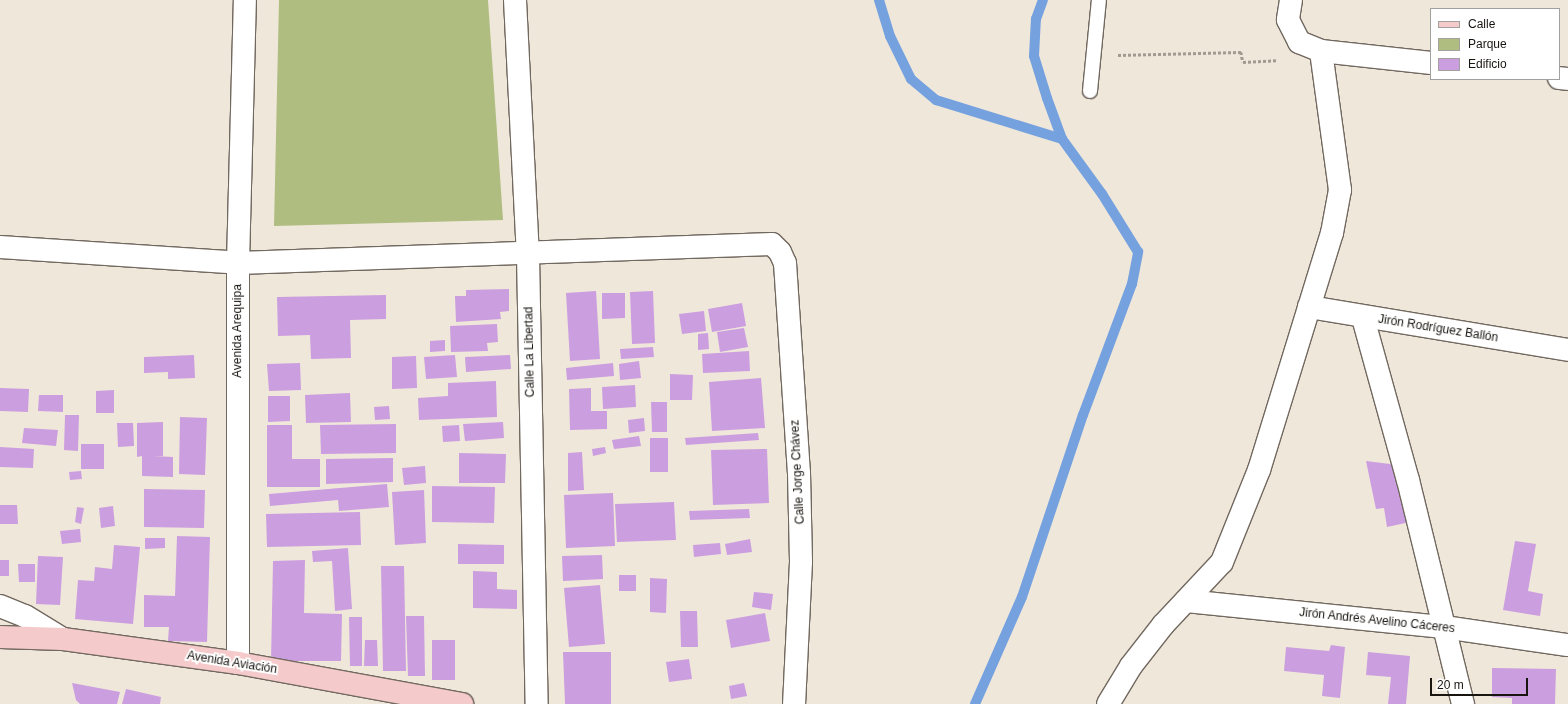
<!DOCTYPE html>
<html>
<head>
<meta charset="utf-8">
<style>
  body { margin:0 }
  #map { position:relative; width:1568px; height:704px; overflow:hidden; background:#f0e7db; font-family:Helvetica,sans-serif }
  div>[style] { position:absolute }
  .green>* { inset:0; background:#afbd81 }
  .stream>* { height:10px; margin:-5px; padding:0 5px; transform-origin:5px; border-radius:5px; background:#75a2df }
  .building>* { inset:0; background:#cb9edf }
  .path>* { height:2.5px; margin-top:-1.25px; transform-origin:0; background:repeating-linear-gradient(90deg,#a09a91 0 3px,transparent 0 5px) }
  .roads { filter:drop-shadow(1px 0 #71685f) drop-shadow(-1px 0 #71685f) drop-shadow(0 1px #71685f) drop-shadow(0 -1px #71685f) }
  .lane>* { height:14px; margin:-7px; padding:0 7px; transform-origin:7px; border-radius:7px; background:#fff }
  .street>* { height:22px; margin:-11px; padding:0 11px; transform-origin:11px; border-radius:11px; background:#fff }
  .secondary>* { height:22px; margin:-11px; padding:0 11px; transform-origin:11px; border-radius:11px; background:#f5cacb }
  span { translate:-50% -50%; white-space:nowrap; text-align:center; line-height:1.15; -webkit-text-stroke:4px #fff; paint-order:stroke }
  .street-label { font-size:12px; color:#181511 }
  .legend { position:absolute; left:1430px; top:8px; width:130px; height:72px; box-sizing:border-box; background:#fff; border:1px solid #a3a1a0; margin:0; padding:5px 7px; list-style:none; font-size:12px; color:#181511 }
  .legend li { display:flex; align-items:center; gap:8px; height:20px }
  .legend b { width:20px; border:1px solid #a3a1a0 }
  .scale { position:absolute; left:1430px; top:678px; width:98px; height:18px; box-sizing:border-box; border:2px solid #181511; border-top:0; padding-left:5px; font-size:12px; line-height:14px; white-space:nowrap; color:#181511; -webkit-text-stroke:3px #fff; paint-order:stroke }
</style>
</head>
<body>
<div id="map">
  <div class="green">
    <div style="clip-path:polygon(279px 0,488px 0,503px 220px,274px 226px)"></div>
  </div>
  <div class="stream">
    <div style="left:879px;top:0;width:38px;rotate:73deg"></div>
    <div style="left:890px;top:36px;width:48px;rotate:64deg"></div>
    <div style="left:911px;top:79px;width:33px;rotate:40deg"></div>
    <div style="left:936px;top:100px;width:132px;rotate:17.2deg"></div>
    <div style="left:975px;top:704px;width:117px;rotate:-66.3deg"></div>
    <div style="left:1022px;top:597px;width:192px;rotate:-71.5deg"></div>
    <div style="left:1083px;top:415px;width:140px;rotate:-69.5deg"></div>
    <div style="left:1132px;top:284px;width:33px;rotate:-79deg"></div>
    <div style="left:1138px;top:252px;width:68px;rotate:-121.8deg"></div>
    <div style="left:1102px;top:194px;width:68px;rotate:-126deg"></div>
    <div style="left:1062px;top:139px;width:44px;rotate:-110.1deg"></div>
    <div style="left:1047px;top:98px;width:44px;rotate:-107.2deg"></div>
    <div style="left:1034px;top:56px;width:37px;rotate:-87deg"></div>
    <div style="left:1036px;top:19px;width:20px;rotate:-70deg"></div>
  </div>
  <div class="building">
    <div style="clip-path:polygon(509px 289px,509px 311px,500px 312px,501px 319px,456px 322px,455px 296px,466px 296px,466px 290px)"></div>
    <div style="clip-path:polygon(596px 291px,600px 359px,570px 361px,566px 293px)"></div>
    <div style="clip-path:polygon(653px 291px,655px 343px,632px 344px,630px 292px)"></div>
    <div style="clip-path:polygon(602px 293px,625px 293px,625px 318px,602px 319px)"></div>
    <div style="clip-path:polygon(386px 295px,386px 319px,350px 320px,351px 358px,311px 359px,310px 335px,278px 336px,277px 297px)"></div>
    <div style="clip-path:polygon(742px 303px,746px 326px,712px 332px,708px 309px)"></div>
    <div style="clip-path:polygon(704px 311px,706px 331px,682px 334px,679px 314px)"></div>
    <div style="clip-path:polygon(497px 324px,498px 342px,487px 343px,488px 351px,451px 352px,450px 326px)"></div>
    <div style="clip-path:polygon(744px 328px,748px 347px,720px 352px,717px 332px)"></div>
    <div style="clip-path:polygon(708px 333px,709px 349px,698px 350px,698px 334px)"></div>
    <div style="clip-path:polygon(445px 340px,445px 351px,430px 352px,430px 341px)"></div>
    <div style="clip-path:polygon(653px 347px,654px 357px,621px 359px,620px 349px)"></div>
    <div style="clip-path:polygon(749px 351px,750px 371px,703px 373px,702px 354px)"></div>
    <div style="clip-path:polygon(194px 355px,195px 378px,168px 379px,168px 372px,144px 373px,144px 357px)"></div>
    <div style="clip-path:polygon(455px 355px,457px 377px,426px 379px,424px 357px)"></div>
    <div style="clip-path:polygon(510px 355px,511px 369px,466px 372px,465px 357px)"></div>
    <div style="clip-path:polygon(416px 356px,417px 388px,392px 389px,392px 357px)"></div>
    <div style="clip-path:polygon(639px 361px,641px 378px,620px 380px,619px 364px)"></div>
    <div style="clip-path:polygon(300px 363px,301px 390px,269px 391px,267px 364px)"></div>
    <div style="clip-path:polygon(613px 363px,614px 376px,567px 380px,566px 368px)"></div>
    <div style="clip-path:polygon(670px 374px,693px 375px,692px 400px,670px 400px)"></div>
    <div style="clip-path:polygon(761px 378px,765px 428px,712px 431px,709px 382px)"></div>
    <div style="clip-path:polygon(496px 381px,497px 417px,419px 420px,418px 398px,448px 396px,448px 383px)"></div>
    <div style="clip-path:polygon(635px 385px,636px 407px,603px 409px,602px 387px)"></div>
    <div style="clip-path:polygon(0 388px,29px 389px,28px 412px,0 411px)"></div>
    <div style="clip-path:polygon(591px 388px,591px 411px,607px 411px,607px 429px,570px 430px,569px 389px)"></div>
    <div style="clip-path:polygon(114px 390px,114px 413px,96px 413px,96px 391px)"></div>
    <div style="clip-path:polygon(350px 393px,351px 422px,306px 423px,305px 395px)"></div>
    <div style="clip-path:polygon(39px 395px,63px 395px,63px 412px,38px 411px)"></div>
    <div style="clip-path:polygon(268px 396px,290px 396px,290px 421px,268px 422px)"></div>
    <div style="clip-path:polygon(651px 402px,667px 402px,667px 432px,652px 432px)"></div>
    <div style="clip-path:polygon(389px 406px,390px 419px,375px 420px,374px 407px)"></div>
    <div style="clip-path:polygon(65px 415px,79px 415px,78px 451px,64px 450px)"></div>
    <div style="clip-path:polygon(180px 417px,207px 418px,205px 475px,179px 474px)"></div>
    <div style="clip-path:polygon(644px 418px,645px 431px,629px 433px,628px 420px)"></div>
    <div style="clip-path:polygon(163px 422px,163px 456px,154px 456px,173px 457px,173px 477px,142px 476px,142px 456px,137px 457px,137px 423px)"></div>
    <div style="clip-path:polygon(503px 422px,504px 438px,465px 441px,463px 424px)"></div>
    <div style="clip-path:polygon(117px 423px,133px 423px,134px 446px,118px 447px)"></div>
    <div style="clip-path:polygon(396px 424px,396px 453px,321px 454px,320px 425px)"></div>
    <div style="clip-path:polygon(267px 425px,292px 425px,292px 459px,320px 459px,320px 487px,267px 487px)"></div>
    <div style="clip-path:polygon(459px 425px,460px 441px,443px 442px,442px 426px)"></div>
    <div style="clip-path:polygon(24px 428px,58px 430px,56px 446px,22px 443px)"></div>
    <div style="clip-path:polygon(758px 433px,759px 440px,686px 445px,685px 438px)"></div>
    <div style="clip-path:polygon(639px 436px,641px 446px,614px 449px,612px 440px)"></div>
    <div style="clip-path:polygon(650px 438px,668px 438px,668px 472px,650px 472px)"></div>
    <div style="clip-path:polygon(81px 444px,104px 444px,104px 469px,81px 469px)"></div>
    <div style="clip-path:polygon(0 447px,34px 449px,33px 468px,0 467px)"></div>
    <div style="clip-path:polygon(605px 447px,606px 453px,593px 456px,592px 449px)"></div>
    <div style="clip-path:polygon(767px 449px,769px 503px,713px 505px,711px 450px)"></div>
    <div style="clip-path:polygon(582px 452px,584px 490px,568px 491px,568px 453px)"></div>
    <div style="clip-path:polygon(459px 453px,506px 454px,505px 483px,459px 483px)"></div>
    <div style="clip-path:polygon(393px 458px,393px 482px,326px 484px,326px 459px)"></div>
    <div style="clip-path:polygon(1366px 461px,1398px 465px,1410px 522px,1387px 527px,1384px 508px,1376px 509px)"></div>
    <div style="clip-path:polygon(425px 466px,426px 483px,404px 485px,402px 468px)"></div>
    <div style="clip-path:polygon(81px 471px,82px 479px,70px 480px,69px 472px)"></div>
    <div style="clip-path:polygon(387px 484px,389px 507px,339px 511px,338px 500px,270px 506px,269px 494px)"></div>
    <div style="clip-path:polygon(432px 486px,495px 487px,494px 523px,432px 522px)"></div>
    <div style="clip-path:polygon(144px 489px,205px 490px,204px 528px,144px 527px)"></div>
    <div style="clip-path:polygon(424px 490px,426px 543px,395px 545px,392px 492px)"></div>
    <div style="clip-path:polygon(613px 493px,615px 546px,566px 548px,564px 495px)"></div>
    <div style="clip-path:polygon(674px 502px,676px 540px,617px 542px,615px 504px)"></div>
    <div style="clip-path:polygon(0 505px,17px 505px,18px 524px,0 524px)"></div>
    <div style="clip-path:polygon(113px 506px,115px 526px,101px 528px,99px 508px)"></div>
    <div style="clip-path:polygon(77px 507px,84px 508px,81px 524px,75px 522px)"></div>
    <div style="clip-path:polygon(749px 509px,750px 518px,690px 520px,689px 511px)"></div>
    <div style="clip-path:polygon(360px 512px,361px 545px,267px 547px,266px 514px)"></div>
    <div style="clip-path:polygon(80px 529px,81px 542px,62px 544px,60px 531px)"></div>
    <div style="clip-path:polygon(177px 536px,210px 537px,207px 642px,168px 641px,169px 627px,144px 627px,144px 595px,175px 596px)"></div>
    <div style="clip-path:polygon(145px 538px,165px 538px,165px 548px,145px 549px)"></div>
    <div style="clip-path:polygon(750px 539px,752px 552px,727px 555px,725px 544px)"></div>
    <div style="clip-path:polygon(1515px 541px,1536px 544px,1528px 591px,1543px 594px,1540px 616px,1503px 610px)"></div>
    <div style="clip-path:polygon(720px 543px,721px 554px,694px 557px,693px 545px)"></div>
    <div style="clip-path:polygon(458px 544px,504px 545px,504px 564px,458px 564px)"></div>
    <div style="clip-path:polygon(114px 545px,140px 547px,133px 624px,75px 619px,78px 580px,94px 581px,95px 567px,112px 569px)"></div>
    <div style="clip-path:polygon(348px 548px,352px 609px,335px 611px,332px 561px,313px 562px,312px 551px)"></div>
    <div style="clip-path:polygon(602px 555px,603px 579px,563px 581px,562px 556px)"></div>
    <div style="clip-path:polygon(38px 556px,63px 557px,60px 605px,36px 604px)"></div>
    <div style="clip-path:polygon(0 560px,9px 560px,9px 576px,0 576px)"></div>
    <div style="clip-path:polygon(305px 560px,304px 613px,342px 614px,341px 661px,271px 661px,273px 561px)"></div>
    <div style="clip-path:polygon(18px 564px,35px 564px,35px 582px,19px 582px)"></div>
    <div style="clip-path:polygon(381px 566px,404px 566px,406px 671px,383px 671px)"></div>
    <div style="clip-path:polygon(473px 571px,497px 572px,497px 589px,517px 590px,517px 609px,473px 608px)"></div>
    <div style="clip-path:polygon(619px 575px,636px 575px,636px 591px,619px 591px)"></div>
    <div style="clip-path:polygon(650px 578px,667px 579px,666px 613px,650px 612px)"></div>
    <div style="clip-path:polygon(600px 585px,605px 644px,569px 647px,564px 588px)"></div>
    <div style="clip-path:polygon(754px 592px,773px 594px,771px 610px,752px 607px)"></div>
    <div style="clip-path:polygon(680px 611px,697px 611px,698px 647px,681px 647px)"></div>
    <div style="clip-path:polygon(765px 613px,770px 641px,731px 648px,726px 620px)"></div>
    <div style="clip-path:polygon(406px 616px,424px 616px,425px 676px,408px 676px)"></div>
    <div style="clip-path:polygon(349px 617px,362px 617px,362px 666px,350px 666px)"></div>
    <div style="clip-path:polygon(365px 640px,377px 640px,378px 666px,364px 666px)"></div>
    <div style="clip-path:polygon(432px 640px,455px 640px,455px 680px,432px 680px)"></div>
    <div style="clip-path:polygon(1331px 645px,1345px 647px,1340px 698px,1322px 696px,1324px 675px,1284px 671px,1286px 647px,1329px 651px)"></div>
    <div style="clip-path:polygon(563px 652px,611px 652px,611px 704px,565px 704px)"></div>
    <div style="clip-path:polygon(1368px 652px,1410px 656px,1406px 704px,1388px 704px,1391px 677px,1366px 675px)"></div>
    <div style="clip-path:polygon(689px 659px,692px 679px,669px 682px,666px 662px)"></div>
    <div style="clip-path:polygon(1492px 668px,1556px 669px,1555px 704px,1512px 704px,1512px 698px,1492px 697px)"></div>
    <div style="clip-path:polygon(72px 683px,120px 692px,117px 704px,80px 704px,76px 700px)"></div>
    <div style="clip-path:polygon(744px 683px,747px 696px,731px 699px,729px 686px)"></div>
    <div style="clip-path:polygon(126px 689px,161px 697px,160px 704px,122px 704px)"></div>
  </div>
  <div class="path">
    <div style="left:1118px;top:55px;width:123px;rotate:-1.4deg"></div>
    <div style="left:1241px;top:52px;width:10px;rotate:79deg"></div>
    <div style="left:1243px;top:62px;width:34px;rotate:-3deg"></div>
  </div>
  <div class="roads">
    <div class="lane">
      <div style="left:1090px;top:91px;width:91px;rotate:-84.4deg"></div>
    </div>
    <div class="street">
      <div style="left:515px;top:0;width:255px;rotate:87.1deg"></div>
      <div style="left:528px;top:255px;width:449px;rotate:88.9deg"></div>
      <div style="left:1291px;top:0;width:20px;rotate:99deg"></div>
      <div style="left:1288px;top:20px;width:25px;rotate:63deg"></div>
      <div style="left:1299px;top:42px;width:24px;rotate:22deg"></div>
      <div style="left:1321px;top:51px;width:111px;rotate:6.2deg"></div>
      <div style="left:1559px;top:78px;width:9px;rotate:6deg"></div>
      <div style="left:0;top:247px;width:239px;rotate:3.8deg"></div>
      <div style="left:238px;top:263px;width:534px;rotate:-2.04deg"></div>
      <div style="left:772px;top:244px;width:11px;rotate:45deg"></div>
      <div style="left:780px;top:252px;width:12px;rotate:66deg"></div>
      <div style="left:785px;top:263px;width:210px;rotate:86.2deg"></div>
      <div style="left:799px;top:473px;width:89px;rotate:88.7deg"></div>
      <div style="left:801px;top:562px;width:142px;rotate:92.8deg"></div>
      <div style="left:1309px;top:307px;width:263px;rotate:9.4deg"></div>
      <div style="left:1363px;top:318px;width:168px;rotate:74.5deg"></div>
      <div style="left:1408px;top:480px;width:231px;rotate:76.2deg"></div>
      <div style="left:1186px;top:601px;width:259px;rotate:5.8deg"></div>
      <div style="left:1444px;top:627px;width:125px;rotate:8.3deg"></div>
      <div style="left:0;top:606px;width:27px;rotate:22deg"></div>
      <div style="left:25px;top:616px;width:44px;rotate:31.2deg"></div>
      <div style="left:238px;top:663px;width:400px;rotate:-90deg"></div>
      <div style="left:238px;top:263px;width:263px;rotate:-88.5deg"></div>
      <div style="left:1108px;top:704px;width:44px;rotate:-58.8deg"></div>
      <div style="left:1131px;top:666px;width:52px;rotate:-52deg"></div>
      <div style="left:1163px;top:625px;width:86px;rotate:-46.9deg"></div>
      <div style="left:1222px;top:562px;width:99px;rotate:-68.1deg"></div>
      <div style="left:1259px;top:470px;width:248px;rotate:-72.9deg"></div>
      <div style="left:1332px;top:233px;width:44px;rotate:-79.5deg"></div>
      <div style="left:1340px;top:190px;width:140px;rotate:-97.8deg"></div>
    </div>
    <div class="secondary">
      <div style="left:0;top:637px;width:63px;rotate:1.8deg"></div>
      <div style="left:63px;top:639px;width:177px;rotate:7.8deg"></div>
      <div style="left:238px;top:663px;width:228px;rotate:10.4deg"></div>
    </div>
  </div>
  <div class="street-label">
    <span style="left:1438px;top:329px;rotate:9deg">Jirón Rodríguez Ballón</span>
    <span style="left:238px;top:331px;rotate:-90deg">Avenida Arequipa</span>
    <span style="left:530px;top:352px;rotate:-91deg">Calle La Libertad</span>
    <span style="left:798px;top:472px;rotate:-93deg">Calle Jorge Chávez</span>
    <span style="left:1377px;top:621px;rotate:6deg">Jirón Andrés Avelino Cáceres</span>
    <span style="left:232px;top:663px;rotate:9deg">Avenida Aviación</span>
  </div>
  <ul class="legend">
  <li><b style="height:5px;background:#f5cacb"></b>Calle</li>
  <li><b style="height:11px;background:#afbd81"></b>Parque</li>
  <li><b style="height:11px;background:#cb9edf"></b>Edificio</li>
  </ul>
  <div class="scale">20 m</div>
</div>
</body>
</html>
